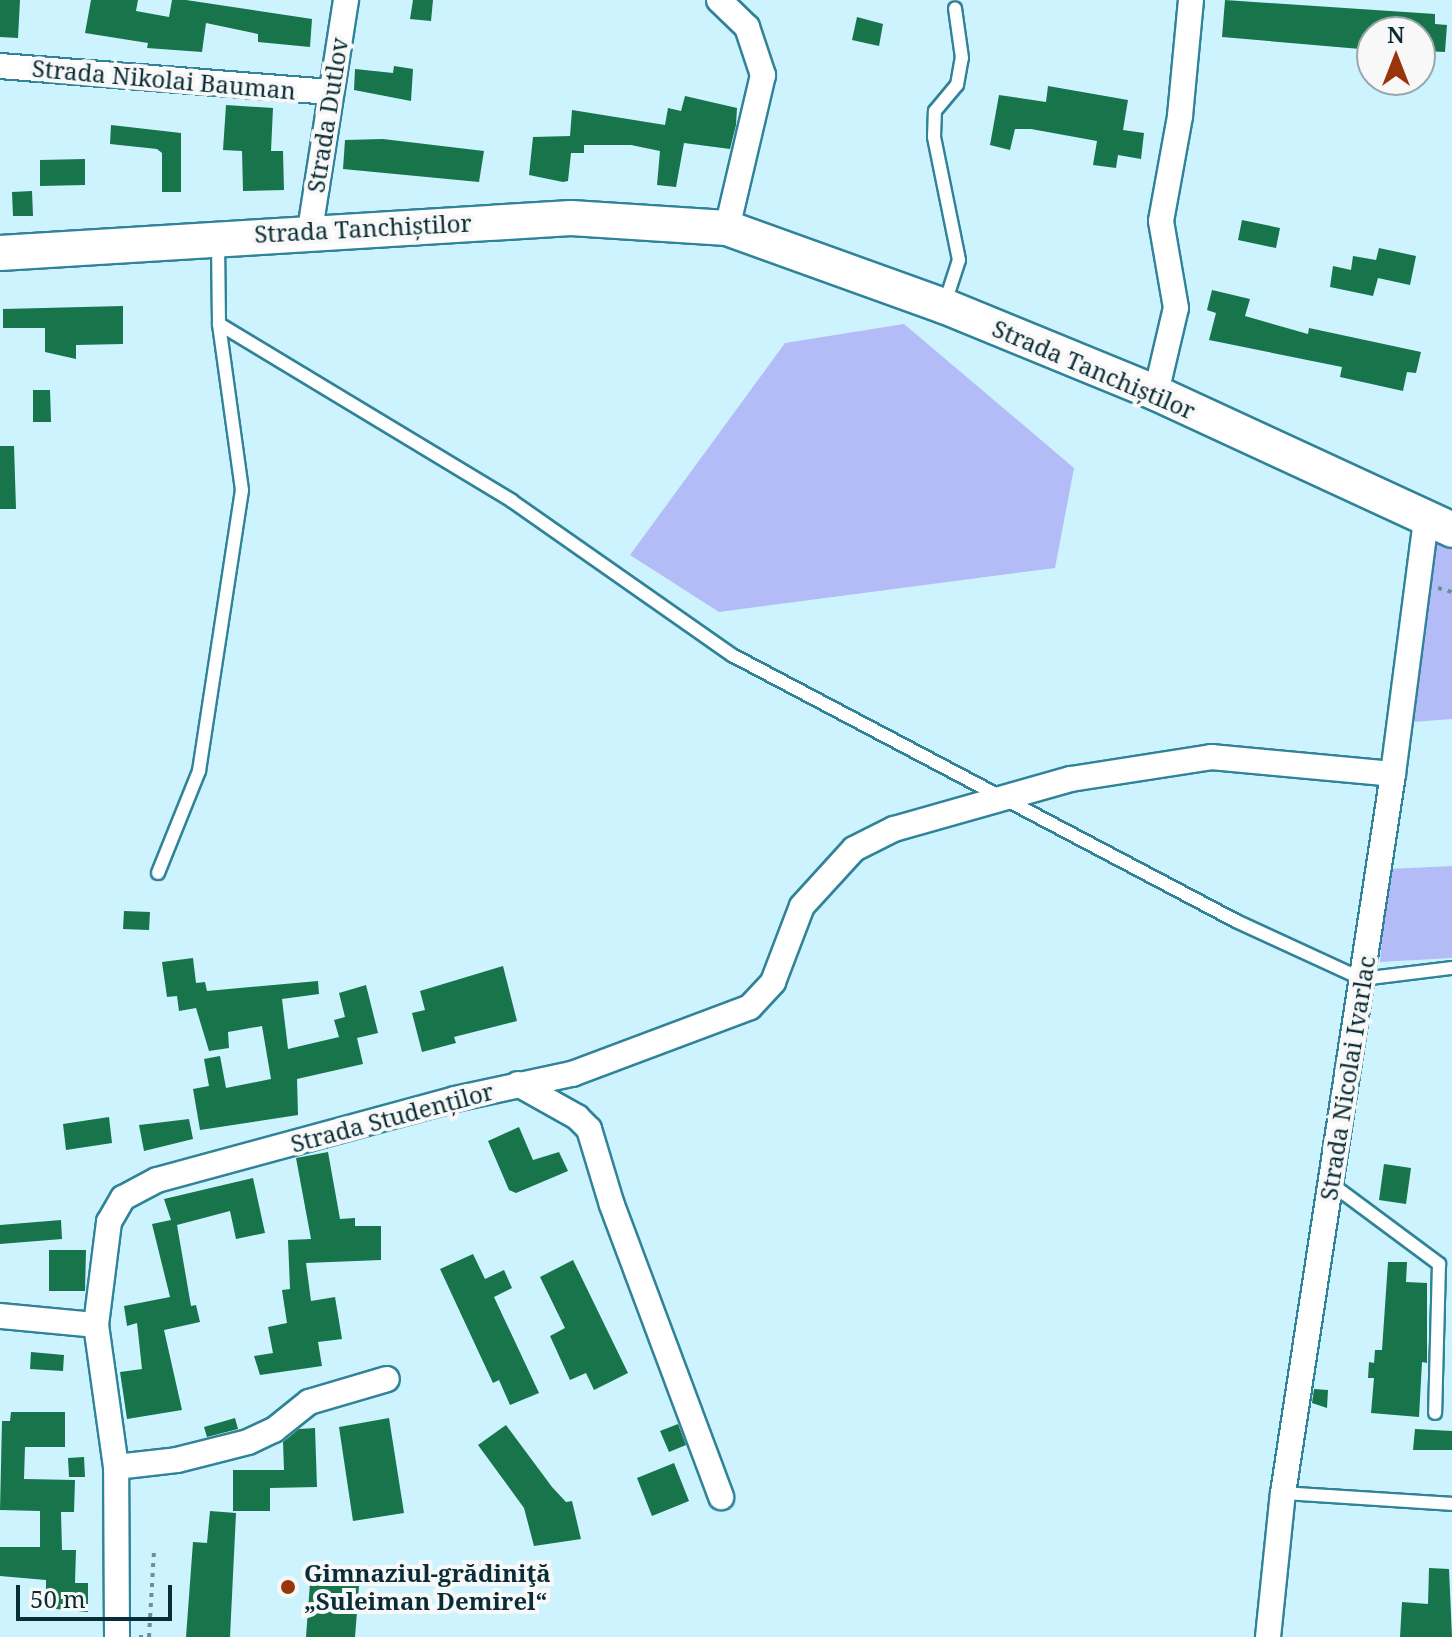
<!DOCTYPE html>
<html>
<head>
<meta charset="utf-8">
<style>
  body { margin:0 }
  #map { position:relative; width:1452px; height:1637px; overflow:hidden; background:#cdf3ff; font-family:"Noto Serif",serif }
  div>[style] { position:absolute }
  .green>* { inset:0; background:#b4bcf7 }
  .building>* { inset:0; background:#17744b }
  .path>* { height:4px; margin-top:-2px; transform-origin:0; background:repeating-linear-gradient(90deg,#6a8f99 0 4px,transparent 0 10px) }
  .roads { filter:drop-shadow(2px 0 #308399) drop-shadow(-2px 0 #308399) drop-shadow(0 2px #308399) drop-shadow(0 -2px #308399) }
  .lane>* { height:12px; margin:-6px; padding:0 6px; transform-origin:6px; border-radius:6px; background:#fff }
  .street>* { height:24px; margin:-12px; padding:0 12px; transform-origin:12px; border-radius:12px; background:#fff }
  .secondary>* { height:34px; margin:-17px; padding:0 17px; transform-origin:17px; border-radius:17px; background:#fff }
  .dots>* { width:22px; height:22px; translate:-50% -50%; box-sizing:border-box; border:4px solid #f8f8f8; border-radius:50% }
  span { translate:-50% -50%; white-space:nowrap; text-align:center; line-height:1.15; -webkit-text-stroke:8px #f8f8f8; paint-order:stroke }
  .street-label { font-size:24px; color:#092d36 }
  .poi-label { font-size:24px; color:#092d36; font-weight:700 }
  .left { translate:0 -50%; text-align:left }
  .north { position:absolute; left:1356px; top:16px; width:80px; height:80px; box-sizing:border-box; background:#f8f8f8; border:2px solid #98a7aa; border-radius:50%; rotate:0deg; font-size:22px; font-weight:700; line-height:32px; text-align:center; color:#092d36 }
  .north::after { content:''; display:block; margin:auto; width:28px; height:36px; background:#9a340b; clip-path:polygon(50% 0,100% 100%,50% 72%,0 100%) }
  .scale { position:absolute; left:16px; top:1585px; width:156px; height:36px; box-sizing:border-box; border:4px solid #092d36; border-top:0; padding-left:10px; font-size:24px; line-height:28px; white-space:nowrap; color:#092d36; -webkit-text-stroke:6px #f8f8f8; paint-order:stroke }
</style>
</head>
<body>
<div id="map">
  <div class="green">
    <div style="clip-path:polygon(904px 324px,1074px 468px,1055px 568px,719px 612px,630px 555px,785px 343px)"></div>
    <div style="clip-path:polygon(1434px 543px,1452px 549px,1452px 719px,1413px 722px)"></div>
    <div style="clip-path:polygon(1452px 866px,1452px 958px,1380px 962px,1388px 869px)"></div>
  </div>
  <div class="building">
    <div style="clip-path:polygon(0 0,20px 0,18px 38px,0 37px)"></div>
    <div style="clip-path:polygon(91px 0,138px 0,136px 11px,169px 17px,172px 0,186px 0,312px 19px,310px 47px,258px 42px,258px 34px,206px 23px,202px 52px,147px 48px,148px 43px,85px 33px)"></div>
    <div style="clip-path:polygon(413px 0,433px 0,431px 21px,410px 19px)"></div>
    <div style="clip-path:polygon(1225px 0,1435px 14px,1435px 24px,1447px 25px,1445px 52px,1420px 51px,1420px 32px,1372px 32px,1372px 50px,1222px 37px)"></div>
    <div style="clip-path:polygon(857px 17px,883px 24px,879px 46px,852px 40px)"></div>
    <div style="clip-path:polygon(394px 66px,413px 69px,411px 101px,354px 90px,355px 69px,393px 73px)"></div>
    <div style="clip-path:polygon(1048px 86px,1128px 100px,1123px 130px,1144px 133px,1141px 159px,1118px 155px,1116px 168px,1093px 165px,1097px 141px,1031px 129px,1015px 129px,1010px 150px,990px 145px,999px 95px,1046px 102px)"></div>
    <div style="clip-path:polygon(685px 96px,737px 108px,736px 125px,730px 149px,684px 143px,676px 187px,657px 185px,660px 151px,631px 145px,584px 145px,584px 153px,571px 153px,568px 181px,563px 182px,529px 175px,533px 137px,570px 136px,572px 110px,665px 125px,668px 108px,681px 111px)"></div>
    <div style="clip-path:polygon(226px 105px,273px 108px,271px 151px,283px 151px,284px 190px,243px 191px,242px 151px,223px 150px)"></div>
    <div style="clip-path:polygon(111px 125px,181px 133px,181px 192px,162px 192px,162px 153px,157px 149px,110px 144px)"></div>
    <div style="clip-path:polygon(383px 139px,484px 151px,479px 182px,343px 169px,345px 140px)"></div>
    <div style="clip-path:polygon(85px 159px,85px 185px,40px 186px,40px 160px)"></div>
    <div style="clip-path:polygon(32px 191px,33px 216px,13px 216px,12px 192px)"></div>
    <div style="clip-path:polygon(1242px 220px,1280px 228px,1276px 248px,1238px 240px)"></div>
    <div style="clip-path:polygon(1379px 248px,1416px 256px,1410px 285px,1378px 278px,1373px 296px,1330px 287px,1333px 266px,1351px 270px,1353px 256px,1376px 260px)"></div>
    <div style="clip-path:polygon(1212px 290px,1250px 299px,1245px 316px,1308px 334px,1309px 328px,1421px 352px,1416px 373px,1407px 372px,1403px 391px,1340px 377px,1342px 367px,1209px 340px,1216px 313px,1207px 310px)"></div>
    <div style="clip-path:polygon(123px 306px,123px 344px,76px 345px,76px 359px,45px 352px,45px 328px,3px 328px,3px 309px)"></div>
    <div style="clip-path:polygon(33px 390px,50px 390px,51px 422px,33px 422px)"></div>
    <div style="clip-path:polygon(0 446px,14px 446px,16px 509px,0 509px)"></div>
    <div style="clip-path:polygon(124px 911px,150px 912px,149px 930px,123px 929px)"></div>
    <div style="clip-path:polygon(193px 958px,196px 983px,205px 982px,207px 991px,318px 981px,319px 994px,282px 999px,288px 1049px,339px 1037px,334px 1020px,345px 1017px,339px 993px,366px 985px,378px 1033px,357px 1038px,363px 1064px,297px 1079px,298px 1115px,200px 1130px,193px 1089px,209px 1086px,204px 1059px,220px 1056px,226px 1088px,271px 1079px,262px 1026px,228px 1032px,229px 1048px,209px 1051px,196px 1008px,179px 1011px,177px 996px,167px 997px,162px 962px)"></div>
    <div style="clip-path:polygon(503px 966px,517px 1021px,454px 1037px,456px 1043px,422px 1052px,412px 1013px,425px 1010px,420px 991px)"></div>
    <div style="clip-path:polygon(109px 1117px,112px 1143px,66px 1150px,63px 1124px)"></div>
    <div style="clip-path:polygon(189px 1119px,193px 1139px,144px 1151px,139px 1125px)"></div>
    <div style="clip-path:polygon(519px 1127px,533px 1160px,559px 1152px,568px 1171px,516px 1193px,509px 1190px,488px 1141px)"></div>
    <div style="clip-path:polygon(328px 1152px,340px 1219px,355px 1218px,355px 1226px,381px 1226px,381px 1260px,306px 1263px,311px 1301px,335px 1297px,342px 1339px,318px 1342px,322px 1366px,260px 1375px,254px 1356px,273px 1353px,268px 1327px,287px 1323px,282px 1290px,290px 1289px,288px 1240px,311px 1239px,296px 1158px)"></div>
    <div style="clip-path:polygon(1384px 1164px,1411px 1168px,1406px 1204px,1379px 1200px)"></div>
    <div style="clip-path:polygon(253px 1178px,265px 1233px,236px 1239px,230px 1211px,177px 1225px,191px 1306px,196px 1305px,200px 1322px,164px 1330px,182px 1410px,127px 1419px,120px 1372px,142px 1369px,137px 1323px,127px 1326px,124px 1306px,170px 1297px,152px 1224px,171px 1220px,164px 1199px)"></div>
    <div style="clip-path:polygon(61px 1220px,62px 1239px,0 1244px,0 1225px)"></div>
    <div style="clip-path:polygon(49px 1250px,86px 1250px,85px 1291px,49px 1291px)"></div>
    <div style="clip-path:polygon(473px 1254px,485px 1279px,504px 1270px,512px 1288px,494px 1297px,539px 1393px,510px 1405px,499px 1380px,493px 1383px,440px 1269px)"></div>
    <div style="clip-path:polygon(573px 1260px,628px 1373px,594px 1390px,586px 1373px,570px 1380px,550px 1336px,565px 1328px,540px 1277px)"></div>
    <div style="clip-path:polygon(1388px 1262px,1407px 1262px,1406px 1282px,1427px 1283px,1427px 1363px,1422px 1362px,1419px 1417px,1371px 1413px,1374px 1378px,1368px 1378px,1369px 1362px,1374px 1363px,1375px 1350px,1382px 1350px)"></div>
    <div style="clip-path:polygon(31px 1352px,64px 1355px,63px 1371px,30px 1369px)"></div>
    <div style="clip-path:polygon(1314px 1389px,1328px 1390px,1327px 1408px,1312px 1403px)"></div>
    <div style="clip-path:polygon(11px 1412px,65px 1412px,65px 1447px,25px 1447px,24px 1479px,75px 1480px,74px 1512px,61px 1512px,62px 1550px,76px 1550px,75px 1583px,88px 1583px,88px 1612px,46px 1608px,46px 1580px,0 1576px,0 1547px,40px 1547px,40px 1511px,0 1510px,2px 1421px,10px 1421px)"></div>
    <div style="clip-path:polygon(235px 1418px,238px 1429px,207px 1437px,204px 1427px)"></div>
    <div style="clip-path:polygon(389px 1418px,404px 1513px,353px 1521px,339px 1427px)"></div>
    <div style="clip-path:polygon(678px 1424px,686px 1445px,669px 1452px,660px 1431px)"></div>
    <div style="clip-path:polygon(506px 1425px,552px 1487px,566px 1502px,572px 1501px,581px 1539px,534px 1546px,524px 1508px,478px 1445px)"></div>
    <div style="clip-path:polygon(315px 1428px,317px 1487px,270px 1488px,270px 1511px,233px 1511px,233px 1470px,284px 1470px,283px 1442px,299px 1429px)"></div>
    <div style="clip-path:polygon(1415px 1429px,1452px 1431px,1452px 1450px,1413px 1450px)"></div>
    <div style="clip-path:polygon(84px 1457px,85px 1477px,69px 1477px,68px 1458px)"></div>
    <div style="clip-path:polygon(674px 1463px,689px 1501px,652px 1516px,637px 1478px)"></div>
    <div style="clip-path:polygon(210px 1511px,236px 1513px,230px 1637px,186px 1637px,193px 1542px,207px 1543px)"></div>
    <div style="clip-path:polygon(1429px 1568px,1449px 1569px,1452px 1637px,1400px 1637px,1402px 1602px,1428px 1604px)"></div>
    <div style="clip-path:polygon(310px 1583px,359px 1586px,355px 1637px,306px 1637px)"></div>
  </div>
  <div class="path">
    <div style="left:1438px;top:588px;width:15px;rotate:16deg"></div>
    <div style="left:139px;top:1637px;width:10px"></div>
    <div style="left:149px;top:1637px;width:87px;rotate:-86.7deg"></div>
  </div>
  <div class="roads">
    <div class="lane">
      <div style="left:945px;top:303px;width:45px;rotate:-72deg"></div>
      <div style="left:959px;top:260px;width:126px;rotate:-101.5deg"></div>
      <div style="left:934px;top:137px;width:26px;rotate:-88deg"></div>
      <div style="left:935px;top:111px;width:34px;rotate:-50deg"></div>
      <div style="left:957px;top:85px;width:27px;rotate:-80deg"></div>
      <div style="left:962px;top:58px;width:50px;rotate:-98deg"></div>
      <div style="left:219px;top:324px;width:342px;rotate:31.1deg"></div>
      <div style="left:512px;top:501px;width:269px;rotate:35deg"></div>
      <div style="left:732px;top:655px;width:570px;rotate:27.82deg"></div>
      <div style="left:1236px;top:921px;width:139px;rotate:24.7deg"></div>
      <div style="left:1362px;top:979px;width:91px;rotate:-7deg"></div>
      <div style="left:158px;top:873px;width:110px;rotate:-68.1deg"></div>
      <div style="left:199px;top:771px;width:284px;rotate:-81.3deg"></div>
      <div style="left:242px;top:490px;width:168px;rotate:-97.9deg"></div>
      <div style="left:219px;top:324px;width:80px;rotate:-90.7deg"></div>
      <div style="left:1330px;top:1183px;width:136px;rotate:36.6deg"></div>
      <div style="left:1439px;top:1264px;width:149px;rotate:91.5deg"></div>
      <div style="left:1283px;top:1493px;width:169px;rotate:3.7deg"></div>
    </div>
    <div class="street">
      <div style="left:719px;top:0;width:39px;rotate:44deg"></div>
      <div style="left:747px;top:27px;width:51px;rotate:71.6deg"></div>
      <div style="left:763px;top:75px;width:157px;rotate:103.2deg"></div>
      <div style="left:0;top:66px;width:329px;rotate:4.5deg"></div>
      <div style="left:310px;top:230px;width:233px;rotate:-81.1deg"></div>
      <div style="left:1156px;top:393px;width:87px;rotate:-76.8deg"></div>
      <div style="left:1176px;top:308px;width:88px;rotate:-99.8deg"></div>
      <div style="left:1161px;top:221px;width:107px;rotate:-79.7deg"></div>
      <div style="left:1180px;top:116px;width:117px;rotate:-84.6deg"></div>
      <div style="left:518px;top:1084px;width:68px;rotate:29.2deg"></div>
      <div style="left:577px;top:1117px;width:17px;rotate:45deg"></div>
      <div style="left:589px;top:1129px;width:79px;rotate:73.2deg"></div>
      <div style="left:612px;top:1205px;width:312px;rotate:69.5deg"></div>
      <div style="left:0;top:1316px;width:96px;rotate:5.4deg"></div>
      <div style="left:116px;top:1467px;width:61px;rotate:-6.5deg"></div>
      <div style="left:177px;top:1460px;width:73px;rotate:-14.2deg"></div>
      <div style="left:248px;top:1442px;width:29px;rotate:-25deg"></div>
      <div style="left:274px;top:1430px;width:45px;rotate:-38.7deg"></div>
      <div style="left:309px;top:1402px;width:81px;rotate:-16.4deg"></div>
      <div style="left:117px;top:1637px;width:170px;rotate:-90.3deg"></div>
      <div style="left:116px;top:1467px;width:143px;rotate:-98deg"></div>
      <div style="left:96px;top:1325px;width:104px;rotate:-82.8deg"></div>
      <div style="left:109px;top:1222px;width:28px;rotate:-60deg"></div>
      <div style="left:123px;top:1198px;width:38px;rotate:-28deg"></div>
      <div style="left:157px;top:1180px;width:309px;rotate:-15.2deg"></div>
      <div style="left:455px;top:1099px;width:120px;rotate:-12.1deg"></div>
      <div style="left:572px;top:1074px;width:190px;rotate:-20.6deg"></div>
      <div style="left:750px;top:1007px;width:34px;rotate:-47deg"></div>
      <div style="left:773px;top:982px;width:81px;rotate:-69.1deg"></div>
      <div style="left:802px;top:906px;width:77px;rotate:-47.6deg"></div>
      <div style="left:854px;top:849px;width:45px;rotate:-26.6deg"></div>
      <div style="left:894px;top:829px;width:184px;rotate:-15.8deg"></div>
      <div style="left:1071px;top:779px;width:142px;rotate:-8.9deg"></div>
      <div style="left:1211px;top:757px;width:183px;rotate:5.3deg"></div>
      <div style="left:1268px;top:1637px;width:145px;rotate:-84.1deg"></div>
      <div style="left:1283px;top:1493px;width:727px;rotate:-81.3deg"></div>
      <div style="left:1393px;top:774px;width:256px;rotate:-82.6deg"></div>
    </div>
    <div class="secondary">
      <div style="left:0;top:253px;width:572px;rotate:-3.51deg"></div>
      <div style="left:571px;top:218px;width:156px;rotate:3.7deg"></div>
      <div style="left:727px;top:228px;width:231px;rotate:19.8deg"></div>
      <div style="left:944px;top:306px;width:229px;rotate:22.3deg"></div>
      <div style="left:1156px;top:393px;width:326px;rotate:24.8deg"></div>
    </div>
  </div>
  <div class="dots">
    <div style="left:288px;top:1587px;background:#9a340b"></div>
  </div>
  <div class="street-label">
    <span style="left:164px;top:79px;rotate:5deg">Strada Nikolai Bauman</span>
    <span style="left:327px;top:115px;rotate:-81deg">Strada Dutlov</span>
    <span style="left:363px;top:228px;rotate:-3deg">Strada Tanchiștilor</span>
    <span style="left:1094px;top:369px;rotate:23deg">Strada Tanchiștilor</span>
    <span style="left:1347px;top:1078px;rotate:-81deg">Strada Nicolai Ivarlac</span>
    <span style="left:392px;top:1117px;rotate:-15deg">Strada Studenților</span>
  </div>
  <div class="poi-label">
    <span class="left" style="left:304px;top:1587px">Gimnaziul-grădiniţă<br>„Suleiman Demirel“</span>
  </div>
  <div class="north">N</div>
  <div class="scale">50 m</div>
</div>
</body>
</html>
